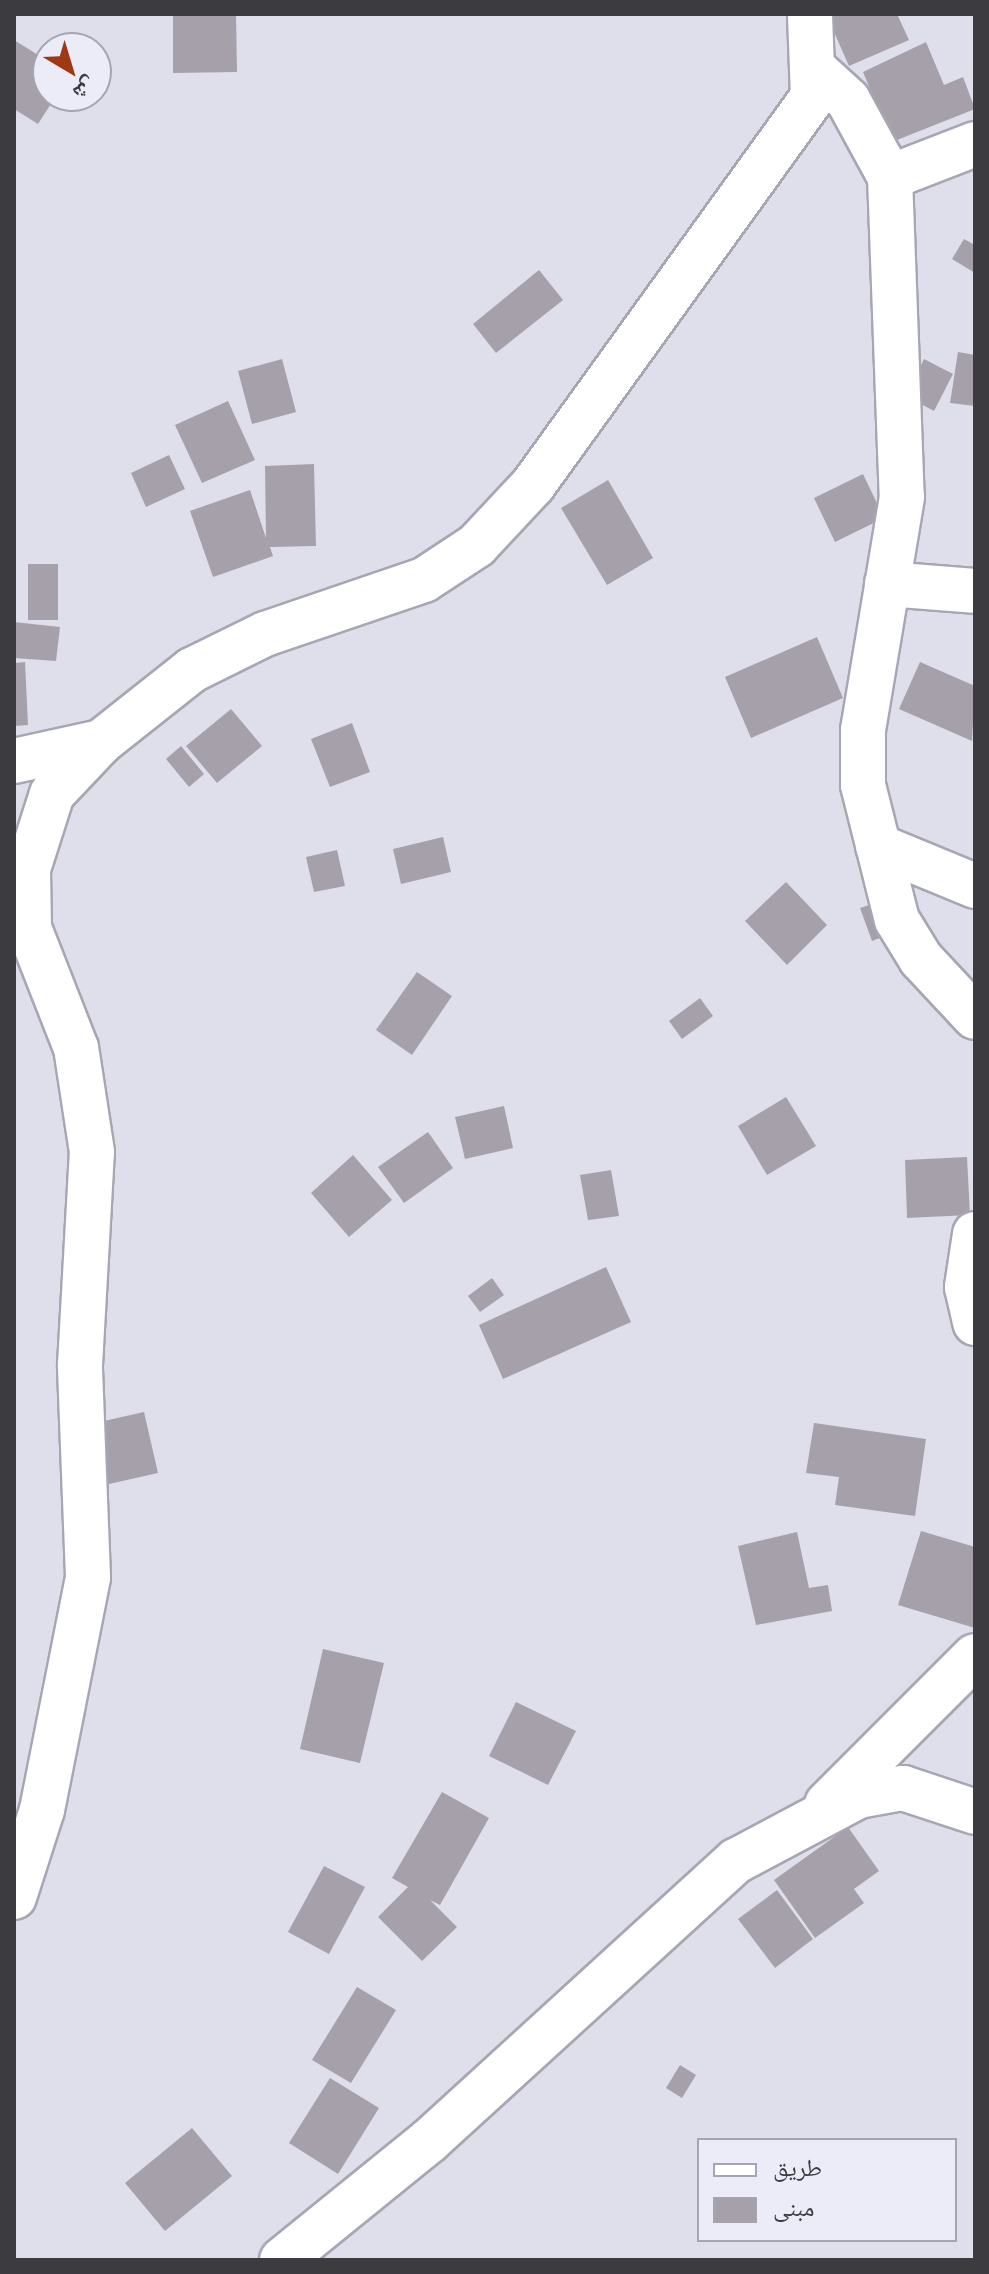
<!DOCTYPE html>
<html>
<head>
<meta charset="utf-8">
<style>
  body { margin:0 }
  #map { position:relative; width:989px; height:2274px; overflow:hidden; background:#dfdfec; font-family:"Archivo Narrow","Noto Naskh Arabic",sans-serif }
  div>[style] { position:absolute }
  .building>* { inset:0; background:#a6a0ab }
  .roads { filter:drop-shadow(2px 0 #a7a6b3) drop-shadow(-2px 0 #a7a6b3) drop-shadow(0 2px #a7a6b3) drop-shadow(0 -2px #a7a6b3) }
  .minor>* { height:44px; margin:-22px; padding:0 22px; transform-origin:22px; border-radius:22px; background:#fff }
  span { translate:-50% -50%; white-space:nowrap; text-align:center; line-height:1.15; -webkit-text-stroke:8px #ececf9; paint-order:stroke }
  .frame { position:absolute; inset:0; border:16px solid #3b3b40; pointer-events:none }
  .legend { position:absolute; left:697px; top:2138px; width:260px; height:104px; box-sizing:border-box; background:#ececf9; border:2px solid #a5a5af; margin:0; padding:10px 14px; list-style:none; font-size:24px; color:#3b3b40 }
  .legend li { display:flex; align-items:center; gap:16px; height:40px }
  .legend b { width:40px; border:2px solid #a5a5af }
  .north { position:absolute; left:32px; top:32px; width:80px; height:80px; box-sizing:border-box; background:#ececf9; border:2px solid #a5a5af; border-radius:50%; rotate:142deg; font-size:22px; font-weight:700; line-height:32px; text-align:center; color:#3b3b40 }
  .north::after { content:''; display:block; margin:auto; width:28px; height:36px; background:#9f3815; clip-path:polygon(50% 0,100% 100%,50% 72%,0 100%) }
</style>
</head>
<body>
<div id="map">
  <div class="building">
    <div style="clip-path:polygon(173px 14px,236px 14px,237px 72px,173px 73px)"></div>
    <div style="clip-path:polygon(826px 14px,897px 14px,909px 40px,849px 66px)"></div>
    <div style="clip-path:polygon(14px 40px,48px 61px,48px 96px,56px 96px,38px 124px,14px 109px)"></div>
    <div style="clip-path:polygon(926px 42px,944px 85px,963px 77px,975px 109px,892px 142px,863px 72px)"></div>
    <div style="clip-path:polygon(964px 239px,975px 245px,975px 273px,952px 259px)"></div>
    <div style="clip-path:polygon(539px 270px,563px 300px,496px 353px,473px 324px)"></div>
    <div style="clip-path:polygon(958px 352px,975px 355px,975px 406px,950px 403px)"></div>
    <div style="clip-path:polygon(282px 359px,296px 412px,252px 424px,238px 371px)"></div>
    <div style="clip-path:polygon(924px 359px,953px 374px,934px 411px,906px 396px)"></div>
    <div style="clip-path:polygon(228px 401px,255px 460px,202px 483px,175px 425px)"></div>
    <div style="clip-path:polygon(169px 455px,185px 489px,146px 507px,131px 473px)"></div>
    <div style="clip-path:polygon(314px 464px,316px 546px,270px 547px,273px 556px,213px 577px,190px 511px,250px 490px,266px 538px,265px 466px)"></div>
    <div style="clip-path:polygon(863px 474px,884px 518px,835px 542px,814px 498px)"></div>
    <div style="clip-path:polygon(608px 480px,653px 558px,607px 585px,561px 508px)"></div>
    <div style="clip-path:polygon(28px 564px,58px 564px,58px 620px,28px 620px)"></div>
    <div style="clip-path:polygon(14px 622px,60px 627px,56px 661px,14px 658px)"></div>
    <div style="clip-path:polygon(817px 637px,843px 698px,751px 738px,725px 677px)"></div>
    <div style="clip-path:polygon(25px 662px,28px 725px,14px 726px,14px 663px)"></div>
    <div style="clip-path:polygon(920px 662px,975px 686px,972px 741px,899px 709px)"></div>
    <div style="clip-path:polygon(231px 709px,262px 746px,217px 783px,186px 746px)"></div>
    <div style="clip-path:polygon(352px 723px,370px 772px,330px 787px,311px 739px)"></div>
    <div style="clip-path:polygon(181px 746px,204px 774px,189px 787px,166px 759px)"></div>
    <div style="clip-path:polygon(443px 837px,451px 872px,401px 884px,393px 849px)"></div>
    <div style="clip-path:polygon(337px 850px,345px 886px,314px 892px,306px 857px)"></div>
    <div style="clip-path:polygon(786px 882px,827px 925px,787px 965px,745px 921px)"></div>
    <div style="clip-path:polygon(878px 902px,890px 934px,872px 941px,860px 908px)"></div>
    <div style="clip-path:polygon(417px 972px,452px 996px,412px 1055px,376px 1030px)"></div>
    <div style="clip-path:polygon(700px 998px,713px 1016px,682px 1039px,669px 1021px)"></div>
    <div style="clip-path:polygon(786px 1097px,816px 1146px,767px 1175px,738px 1126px)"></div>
    <div style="clip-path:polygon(504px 1106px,513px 1148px,465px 1159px,455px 1117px)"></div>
    <div style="clip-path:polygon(428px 1132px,453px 1168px,404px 1203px,378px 1167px)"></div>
    <div style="clip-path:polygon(353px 1155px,392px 1200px,349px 1237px,311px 1193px)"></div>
    <div style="clip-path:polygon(967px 1157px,970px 1215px,907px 1218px,905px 1160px)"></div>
    <div style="clip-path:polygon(611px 1170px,619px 1216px,588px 1220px,580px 1175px)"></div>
    <div style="clip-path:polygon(606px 1267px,631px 1322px,503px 1379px,479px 1325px)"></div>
    <div style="clip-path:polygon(492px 1278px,504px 1295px,480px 1312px,468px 1296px)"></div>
    <div style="clip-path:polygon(144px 1412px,158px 1473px,100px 1486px,86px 1425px)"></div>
    <div style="clip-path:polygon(814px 1423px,926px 1439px,915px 1516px,835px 1505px,839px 1477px,806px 1473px)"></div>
    <div style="clip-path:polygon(921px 1531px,975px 1547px,975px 1628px,898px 1605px)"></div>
    <div style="clip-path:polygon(797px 1532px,809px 1588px,828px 1585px,832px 1611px,756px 1625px,738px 1546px)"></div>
    <div style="clip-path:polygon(323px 1649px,384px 1663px,360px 1763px,300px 1749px)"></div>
    <div style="clip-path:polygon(516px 1702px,576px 1731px,548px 1785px,489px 1756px)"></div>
    <div style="clip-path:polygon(442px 1792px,489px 1818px,440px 1905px,430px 1900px,457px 1927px,422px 1961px,378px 1917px,408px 1887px,392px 1878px)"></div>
    <div style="clip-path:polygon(848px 1827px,879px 1871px,854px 1889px,864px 1903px,815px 1938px,774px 1880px)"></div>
    <div style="clip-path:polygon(324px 1866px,365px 1887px,329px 1954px,288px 1932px)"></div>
    <div style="clip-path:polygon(777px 1890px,813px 1939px,775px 1968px,738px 1919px)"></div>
    <div style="clip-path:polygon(357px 1987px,396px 2010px,351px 2083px,312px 2060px)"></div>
    <div style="clip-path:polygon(680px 2065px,696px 2075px,682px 2098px,666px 2088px)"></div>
    <div style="clip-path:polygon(330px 2078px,379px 2108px,338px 2174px,289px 2143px)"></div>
    <div style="clip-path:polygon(192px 2128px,232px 2176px,165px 2231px,125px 2183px)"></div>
  </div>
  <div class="roads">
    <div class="minor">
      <div style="left:814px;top:69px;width:46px;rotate:42.4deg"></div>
      <div style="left:848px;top:100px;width:88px;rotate:61.4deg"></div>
      <div style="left:890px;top:177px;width:320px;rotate:87.9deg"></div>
      <div style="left:902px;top:497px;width:236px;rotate:99.5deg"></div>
      <div style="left:863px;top:730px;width:55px;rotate:90deg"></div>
      <div style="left:863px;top:785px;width:139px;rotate:75.9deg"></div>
      <div style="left:897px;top:920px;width:46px;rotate:58.4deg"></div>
      <div style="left:921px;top:959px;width:79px;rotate:47deg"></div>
      <div style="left:890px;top:177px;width:91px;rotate:-21.2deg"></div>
      <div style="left:887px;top:584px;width:88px;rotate:4.5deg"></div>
      <div style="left:14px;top:761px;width:89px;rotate:-12.3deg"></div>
      <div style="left:878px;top:846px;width:105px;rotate:22.4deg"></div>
      <div style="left:975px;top:1234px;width:54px;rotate:98.6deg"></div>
      <div style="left:967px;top:1287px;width:37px;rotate:77deg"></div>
      <div style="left:827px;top:1804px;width:209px;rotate:-45deg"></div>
      <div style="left:14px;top:1897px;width:91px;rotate:-72.2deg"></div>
      <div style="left:42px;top:1810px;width:237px;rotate:-78.8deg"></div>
      <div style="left:88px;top:1577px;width:212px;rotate:-92.2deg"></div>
      <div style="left:80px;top:1365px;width:213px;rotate:-86.8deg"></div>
      <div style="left:92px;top:1152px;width:105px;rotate:-98.7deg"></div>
      <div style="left:76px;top:1048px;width:129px;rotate:-111.4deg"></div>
      <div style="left:29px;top:928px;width:59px;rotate:-91deg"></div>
      <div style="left:28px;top:869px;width:79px;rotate:-72.3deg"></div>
      <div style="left:52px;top:794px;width:71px;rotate:-46.7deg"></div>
      <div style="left:101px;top:742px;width:116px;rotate:-38.4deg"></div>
      <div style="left:192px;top:670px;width:81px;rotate:-26.3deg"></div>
      <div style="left:265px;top:634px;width:168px;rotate:-18.8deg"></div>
      <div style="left:424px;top:580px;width:64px;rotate:-33.4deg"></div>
      <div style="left:477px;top:545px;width:82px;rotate:-47deg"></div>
      <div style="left:533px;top:485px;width:478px;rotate:-54.2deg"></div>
      <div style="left:813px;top:97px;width:83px;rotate:-92.1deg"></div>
      <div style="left:282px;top:2260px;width:189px;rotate:-39deg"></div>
      <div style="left:429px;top:2141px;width:416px;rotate:-42.4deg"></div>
      <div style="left:736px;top:1861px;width:138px;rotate:-28deg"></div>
      <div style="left:858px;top:1796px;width:46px;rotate:-10.1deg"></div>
      <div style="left:903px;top:1788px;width:76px;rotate:18.4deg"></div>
    </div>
  </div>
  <div class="frame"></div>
  <ul class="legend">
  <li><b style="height:10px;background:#fff"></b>طريق</li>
  <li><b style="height:22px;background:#a6a0ab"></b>مبنى</li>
  </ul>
  <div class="north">ش</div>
</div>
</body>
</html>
